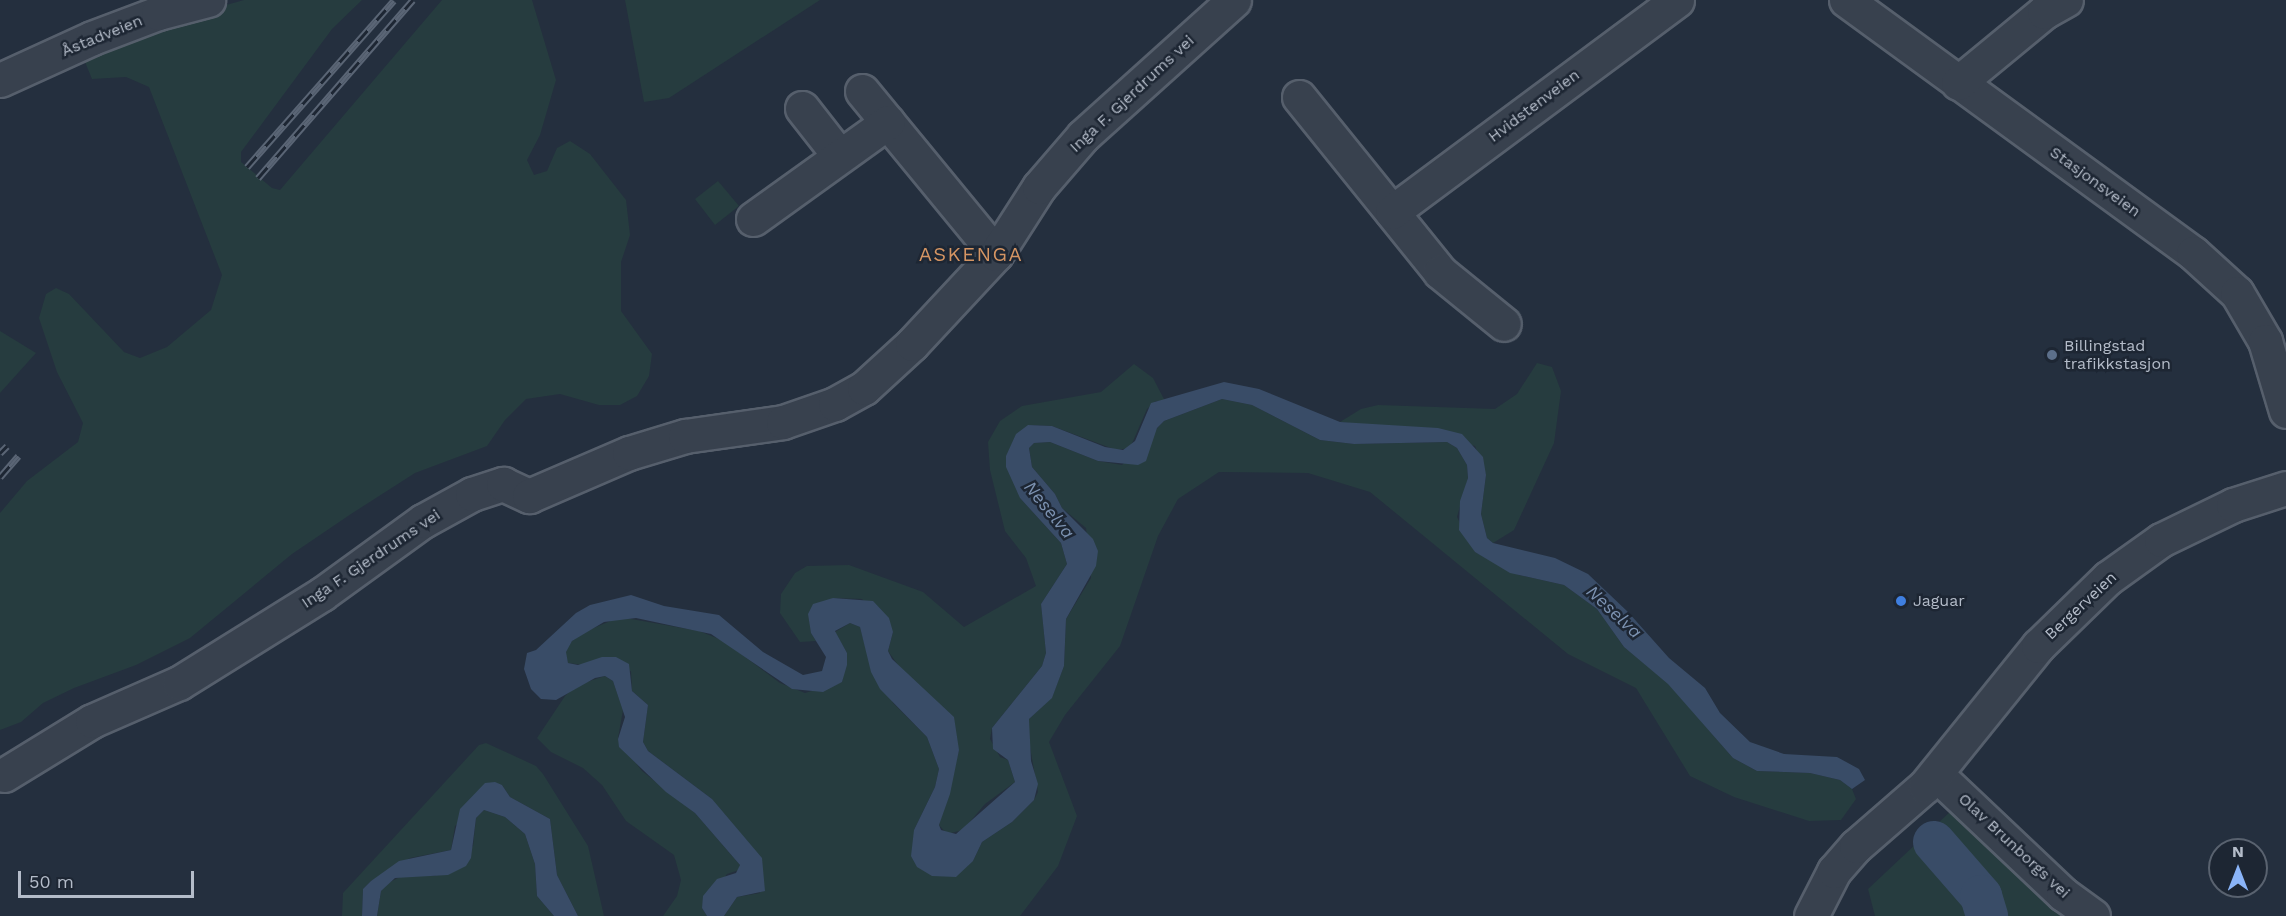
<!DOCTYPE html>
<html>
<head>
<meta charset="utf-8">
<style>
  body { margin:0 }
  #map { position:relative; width:2286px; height:916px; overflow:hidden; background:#242f3e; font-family:"Work Sans",sans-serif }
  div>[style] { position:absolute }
  .green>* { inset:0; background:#263c3f }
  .water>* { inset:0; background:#394c67 }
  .river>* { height:42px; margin:-21px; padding:0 21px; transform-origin:21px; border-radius:21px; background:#394c67 }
  .roads { filter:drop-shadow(2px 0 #565f6c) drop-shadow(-2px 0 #565f6c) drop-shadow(0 2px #565f6c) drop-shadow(0 -2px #565f6c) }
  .minor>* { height:33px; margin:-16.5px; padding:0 16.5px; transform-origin:16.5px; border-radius:16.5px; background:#38414e }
  .rail>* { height:7px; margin-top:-3.5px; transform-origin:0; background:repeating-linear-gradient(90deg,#1d2633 0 14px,#5a6575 0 28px); box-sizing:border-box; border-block:2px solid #5a6575 }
  .dots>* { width:16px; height:16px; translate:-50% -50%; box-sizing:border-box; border:3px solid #1d2633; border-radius:50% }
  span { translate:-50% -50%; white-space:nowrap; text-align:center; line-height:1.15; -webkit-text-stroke:5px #1d2633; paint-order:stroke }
  .street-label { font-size:16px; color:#b4bcc9 }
  .poi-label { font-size:16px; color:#b4bcc9 }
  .left { translate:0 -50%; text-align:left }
  .water-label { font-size:18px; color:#7c92b1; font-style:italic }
  .quarter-label { font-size:20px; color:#d59563; letter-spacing:1.5px }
  .north { position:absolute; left:2208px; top:838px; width:60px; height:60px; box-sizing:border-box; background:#1d2633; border:2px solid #59626f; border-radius:50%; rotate:0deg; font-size:16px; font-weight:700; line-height:24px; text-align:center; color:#b4bcc9 }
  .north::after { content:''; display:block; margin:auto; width:21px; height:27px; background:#8ab4f8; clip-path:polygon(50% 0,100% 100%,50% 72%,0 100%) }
  .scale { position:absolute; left:18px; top:871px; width:176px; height:27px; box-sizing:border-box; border:3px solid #b4bcc9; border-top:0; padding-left:8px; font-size:18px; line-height:21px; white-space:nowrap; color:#b4bcc9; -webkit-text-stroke:4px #1d2633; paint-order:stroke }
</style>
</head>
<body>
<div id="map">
  <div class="green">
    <div style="clip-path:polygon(244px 0,362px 0,332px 29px,241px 152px,241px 162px,272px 188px,280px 190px,442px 0,532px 0,556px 80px,540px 135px,527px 160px,534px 175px,547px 171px,557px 148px,570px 141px,590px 154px,626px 200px,630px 235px,621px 262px,621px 311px,652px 354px,649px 376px,637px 396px,620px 405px,599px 405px,560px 394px,526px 399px,505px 420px,487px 446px,415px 473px,351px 514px,292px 554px,190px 638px,136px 665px,74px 688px,43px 703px,21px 722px,0 730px,0 513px,27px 481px,78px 442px,83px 423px,57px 372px,39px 318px,46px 294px,56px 288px,69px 294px,124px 352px,140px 358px,167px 347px,211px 310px,222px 275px,149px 87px,126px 77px,92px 79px,85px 62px,106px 39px)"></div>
    <div style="clip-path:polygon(625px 0,820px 0,669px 98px,644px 102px)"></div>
    <div style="clip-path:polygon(718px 181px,739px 206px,715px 225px,695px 199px)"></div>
    <div style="clip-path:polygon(0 331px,36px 353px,0 393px)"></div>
    <div style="clip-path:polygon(1537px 363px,1552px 367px,1561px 391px,1554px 443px,1514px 530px,1493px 543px,1487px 538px,1481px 514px,1486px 475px,1475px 446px,1391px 427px,1340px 422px,1361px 409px,1378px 405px,1495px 409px,1517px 394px)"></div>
    <div style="clip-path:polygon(1134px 364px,1153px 378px,1165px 401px,1156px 401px,1147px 409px,1130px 448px,1116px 450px,1052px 426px,1028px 425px,1020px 498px,1061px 543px,1067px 564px,1041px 604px,1046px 653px,1042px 666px,992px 728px,990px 739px,1000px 757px,1008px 760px,1015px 782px,985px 804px,963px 830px,947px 834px,939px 825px,959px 750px,888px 651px,893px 632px,862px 599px,833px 598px,811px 633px,816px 641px,800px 642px,780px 613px,781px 594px,795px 573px,807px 566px,849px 565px,923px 592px,964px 627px,1036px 586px,1026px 558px,1005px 531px,990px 470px,988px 442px,1000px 421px,1022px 406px,1101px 392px)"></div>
    <div style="clip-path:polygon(1222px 399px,1252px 405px,1320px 440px,1354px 444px,1447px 442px,1457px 448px,1467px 465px,1468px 478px,1457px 517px,1475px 552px,1519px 575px,1564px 585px,1597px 609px,1624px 647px,1668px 683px,1733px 758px,1757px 771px,1810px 773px,1840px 780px,1852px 789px,1856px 799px,1841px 820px,1809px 821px,1734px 797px,1690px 776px,1636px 688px,1568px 654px,1370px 492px,1308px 473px,1219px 472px,1178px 499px,1158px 536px,1120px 646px,1065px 715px,1049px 742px,1077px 816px,1058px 866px,1020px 916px,724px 916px,737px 897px,760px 893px,712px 799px,648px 751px,643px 742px,648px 705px,632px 691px,631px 671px,568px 663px,565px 652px,572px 641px,584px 632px,620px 617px,699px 631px,724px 641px,780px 683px,805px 693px,842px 682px,847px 653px,835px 632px,850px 623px,860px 627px,866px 649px,893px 703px,927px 737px,939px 769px,935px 787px,914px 830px,973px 861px,982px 842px,1012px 822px,1034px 800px,1038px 792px,1028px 736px,1029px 719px,1052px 697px,1064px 666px,1066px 619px,1091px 578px,1086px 528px,1062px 508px,1055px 494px,1032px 467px,1029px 448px,1034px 443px,1050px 442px,1098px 461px,1122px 465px,1164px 421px)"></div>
    <div style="clip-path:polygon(605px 676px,613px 681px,623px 710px,618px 738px,628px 753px,642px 771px,695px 813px,740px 865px,739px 870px,727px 874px,702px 908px,707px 916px,663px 916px,677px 896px,681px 880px,674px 855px,626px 821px,602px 785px,583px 768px,551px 752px,537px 738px,565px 696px,577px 685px)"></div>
    <div style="clip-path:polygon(486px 743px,536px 766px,543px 774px,588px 846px,604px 916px,578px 916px,557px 875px,550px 819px,510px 797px,502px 785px,455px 826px,451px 850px,410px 858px,371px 881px,363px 889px,362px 916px,342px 916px,343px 893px,479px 745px)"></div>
    <div style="clip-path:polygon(1953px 809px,2105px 916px,1875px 916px,1868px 889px)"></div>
    <div style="clip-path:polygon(484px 810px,505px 817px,525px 834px,535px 864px,537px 896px,554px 916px,377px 916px,381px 891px,388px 883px,404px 875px,435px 876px,473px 846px,476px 818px)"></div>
  </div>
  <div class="water">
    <div style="clip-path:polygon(1224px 382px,1259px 389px,1340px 422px,1438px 428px,1462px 434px,1483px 457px,1486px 475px,1481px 514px,1487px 538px,1493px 543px,1555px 558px,1588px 574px,1628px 612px,1669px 658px,1705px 688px,1720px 713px,1750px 742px,1784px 754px,1837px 757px,1859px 769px,1865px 780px,1852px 789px,1840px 780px,1810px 773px,1757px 771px,1733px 758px,1668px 684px,1624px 647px,1597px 609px,1564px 585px,1510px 573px,1475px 552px,1459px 530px,1460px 501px,1468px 478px,1467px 465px,1457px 448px,1447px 442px,1354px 444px,1320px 440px,1252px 405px,1222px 399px,1164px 421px,1157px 428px,1146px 461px,1138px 465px,1098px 461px,1050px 442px,1034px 443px,1029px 448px,1032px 467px,1055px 494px,1062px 508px,1093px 539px,1098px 551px,1096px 566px,1066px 619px,1064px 666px,1052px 698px,1029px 719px,1031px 761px,1038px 784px,1034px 800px,1012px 822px,982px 842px,973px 861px,956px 877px,932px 876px,917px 867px,911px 856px,914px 830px,935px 787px,939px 769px,927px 737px,880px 689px,871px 672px,860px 627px,850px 623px,835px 631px,847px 653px,847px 665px,842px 682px,823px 692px,792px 689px,711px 634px,636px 618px,604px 622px,572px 641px,566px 652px,568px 663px,578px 665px,602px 657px,616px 657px,629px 664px,632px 691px,648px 705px,643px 742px,648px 751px,712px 799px,762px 858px,765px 891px,737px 897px,724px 916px,707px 916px,702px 908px,703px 896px,717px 879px,736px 873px,740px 865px,695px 813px,666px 792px,619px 747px,618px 739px,625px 717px,613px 681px,605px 676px,595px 678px,556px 700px,541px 699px,531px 689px,524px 669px,527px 653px,536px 650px,576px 613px,590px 605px,631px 595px,664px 606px,719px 615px,763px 652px,803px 675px,822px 671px,826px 657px,811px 633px,808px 614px,813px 604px,833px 598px,873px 601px,889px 618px,893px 632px,888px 651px,892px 659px,954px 717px,959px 750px,950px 794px,939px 825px,941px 830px,956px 834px,1015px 782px,1008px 760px,993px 749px,992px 728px,1042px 666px,1046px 653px,1041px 604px,1067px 564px,1061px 543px,1020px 498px,1006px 467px,1006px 456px,1016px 434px,1028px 425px,1052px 426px,1105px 447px,1123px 450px,1135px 441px,1151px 403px)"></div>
    <div style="clip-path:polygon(495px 782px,502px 785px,510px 797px,550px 819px,557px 875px,578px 916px,554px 916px,537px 896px,535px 864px,525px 834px,505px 817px,484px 810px,476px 818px,471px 858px,466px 866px,448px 875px,395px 878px,381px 891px,377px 916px,362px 916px,363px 889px,371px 881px,399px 861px,451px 850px,460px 809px,485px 783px)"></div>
  </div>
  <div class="river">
    <div style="left:1934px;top:842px;width:72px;rotate:49deg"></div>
    <div style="left:1981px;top:896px;width:21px;rotate:73deg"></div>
  </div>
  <div class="roads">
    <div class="minor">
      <div style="left:1846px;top:0;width:429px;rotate:36.1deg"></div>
      <div style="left:2193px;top:253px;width:59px;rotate:42.3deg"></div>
      <div style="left:2237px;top:293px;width:56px;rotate:59.7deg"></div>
      <div style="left:2265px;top:341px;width:73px;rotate:73.3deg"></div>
      <div style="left:0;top:80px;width:101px;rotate:-24.5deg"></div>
      <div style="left:92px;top:38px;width:71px;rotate:-20.7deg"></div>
      <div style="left:158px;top:13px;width:52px;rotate:-14.6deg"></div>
      <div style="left:1958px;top:83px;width:112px;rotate:-39.5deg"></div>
      <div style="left:2044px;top:12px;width:25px;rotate:-29deg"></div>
      <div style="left:862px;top:91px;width:211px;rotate:50.6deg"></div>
      <div style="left:1299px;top:97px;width:225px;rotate:51.1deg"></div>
      <div style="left:1440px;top:272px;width:82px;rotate:39.1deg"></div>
      <div style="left:802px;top:108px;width:58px;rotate:52deg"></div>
      <div style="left:1392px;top:212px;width:355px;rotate:-36.6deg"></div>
      <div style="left:753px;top:219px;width:166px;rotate:-35.7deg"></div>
      <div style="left:1936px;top:774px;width:175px;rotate:43.4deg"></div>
      <div style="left:2063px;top:894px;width:37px;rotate:36deg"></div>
      <div style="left:4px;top:775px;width:103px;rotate:-31.5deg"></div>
      <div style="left:92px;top:721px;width:95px;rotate:-23.6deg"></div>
      <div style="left:179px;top:683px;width:168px;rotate:-31.9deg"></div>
      <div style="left:322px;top:594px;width:125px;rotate:-35.9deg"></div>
      <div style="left:423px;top:521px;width:56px;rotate:-28.9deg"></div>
      <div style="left:472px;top:494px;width:33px;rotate:-18deg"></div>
      <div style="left:503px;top:484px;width:29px;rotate:25deg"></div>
      <div style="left:529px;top:496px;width:109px;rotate:-23.3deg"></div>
      <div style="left:629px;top:453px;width:59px;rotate:-16.9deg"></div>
      <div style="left:685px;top:436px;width:99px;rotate:-8.1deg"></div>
      <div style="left:783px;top:422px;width:55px;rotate:-19.1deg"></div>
      <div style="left:835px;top:404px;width:33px;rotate:-29deg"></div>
      <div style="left:864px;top:388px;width:65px;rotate:-42.5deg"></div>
      <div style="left:912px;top:344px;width:123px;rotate:-47deg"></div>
      <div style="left:996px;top:254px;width:80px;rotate:-57.3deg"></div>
      <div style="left:1039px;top:187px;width:67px;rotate:-49.2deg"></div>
      <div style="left:1083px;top:136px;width:203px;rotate:-42deg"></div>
      <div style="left:1811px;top:916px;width:51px;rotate:-62.9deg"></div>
      <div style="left:1834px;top:871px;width:33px;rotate:-49deg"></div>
      <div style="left:1856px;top:846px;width:91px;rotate:-41deg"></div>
      <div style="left:1925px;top:786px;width:180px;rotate:-51.1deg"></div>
      <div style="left:2038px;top:646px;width:98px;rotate:-44.2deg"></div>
      <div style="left:2108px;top:578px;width:65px;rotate:-35.6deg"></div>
      <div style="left:2161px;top:540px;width:80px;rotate:-25.9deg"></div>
      <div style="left:2233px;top:505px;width:56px;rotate:-17.8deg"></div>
    </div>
  </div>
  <div class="rail">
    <div style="left:247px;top:167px;width:222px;rotate:-48.6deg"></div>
    <div style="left:258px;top:178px;width:236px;rotate:-49deg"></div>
    <div style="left:0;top:453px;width:10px;rotate:-45deg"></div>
    <div style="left:0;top:477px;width:28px;rotate:-49deg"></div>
  </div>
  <div class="dots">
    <div style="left:2052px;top:355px;background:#5c6f8a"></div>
    <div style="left:1901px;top:601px;background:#3f7fe0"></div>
  </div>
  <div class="street-label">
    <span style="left:102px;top:36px;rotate:-22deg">Åstadveien</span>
    <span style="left:1132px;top:94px;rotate:-43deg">Inga F. Gjerdrums vei</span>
    <span style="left:1534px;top:106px;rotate:-37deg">Hvidstenveien</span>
    <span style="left:2095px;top:182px;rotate:36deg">Stasjonsveien</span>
    <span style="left:371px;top:559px;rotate:-34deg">Inga F. Gjerdrums vei</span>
    <span style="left:2081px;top:606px;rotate:-43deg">Bergerveien</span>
    <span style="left:2014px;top:846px;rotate:43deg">Olav Brunborgs vei</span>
  </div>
  <div class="poi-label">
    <span class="left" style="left:2064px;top:355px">Billingstad<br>trafikkstasjon</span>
    <span class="left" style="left:1913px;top:601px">Jaguar</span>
  </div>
  <div class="water-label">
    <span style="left:1049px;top:510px;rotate:51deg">Neselva</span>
    <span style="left:1614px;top:612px;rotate:43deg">Neselva</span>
  </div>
  <div class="quarter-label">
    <span style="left:971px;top:254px">ASKENGA</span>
  </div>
  <div class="north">N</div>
  <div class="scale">50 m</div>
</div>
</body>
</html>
